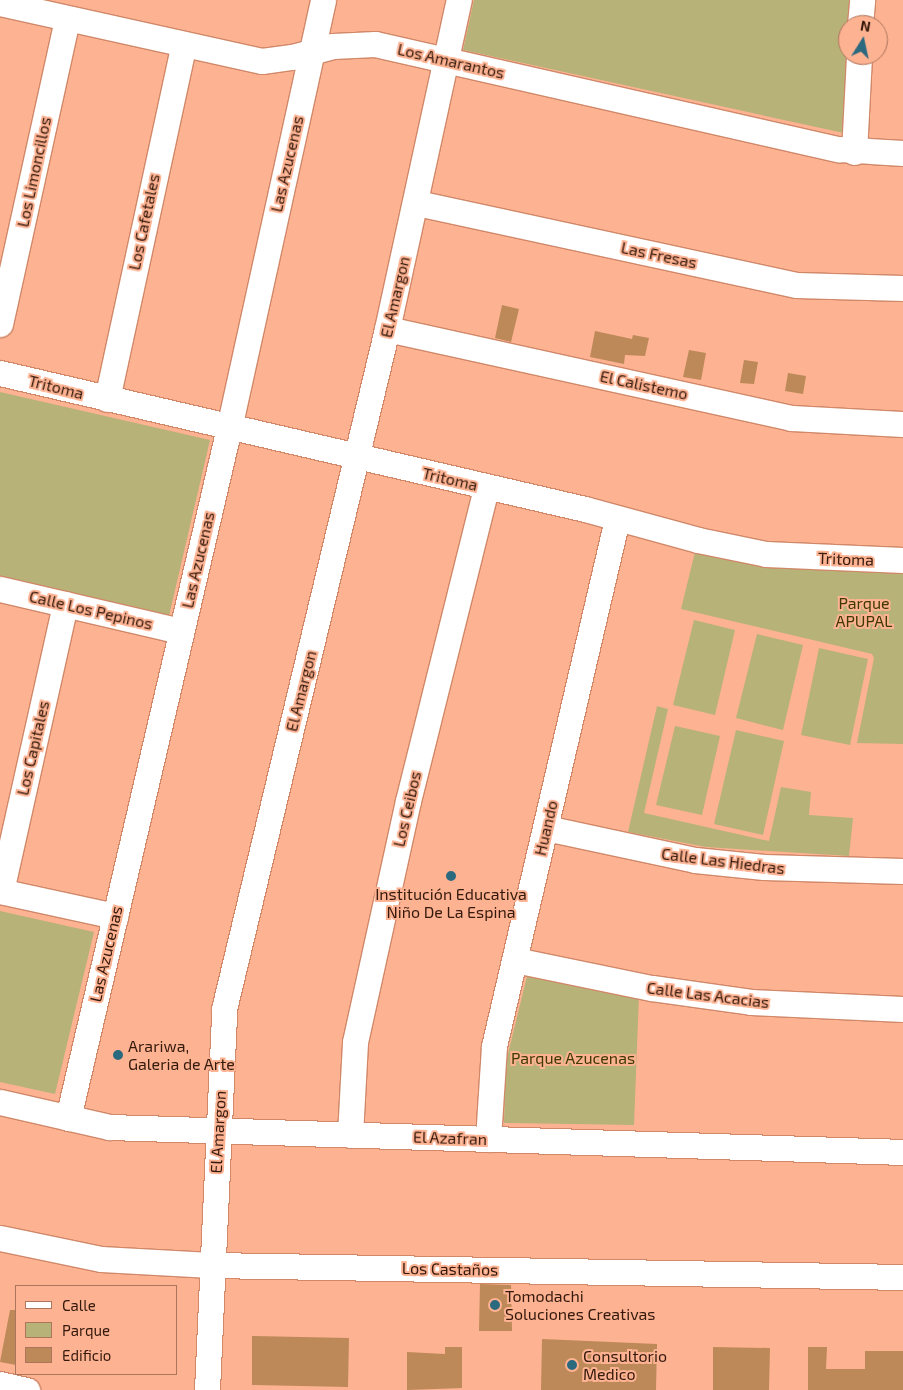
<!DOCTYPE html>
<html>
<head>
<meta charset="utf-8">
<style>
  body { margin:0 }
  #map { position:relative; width:903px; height:1390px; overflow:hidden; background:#fdb292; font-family:"Exo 2",sans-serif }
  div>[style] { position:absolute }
  .green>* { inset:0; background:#b7b277 }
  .building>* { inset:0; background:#bd8958 }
  .roads { filter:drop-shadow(1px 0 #d08869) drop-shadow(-1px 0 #d08869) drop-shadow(0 1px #d08869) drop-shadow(0 -1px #d08869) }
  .minor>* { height:25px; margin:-12.5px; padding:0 12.5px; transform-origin:12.5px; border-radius:12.5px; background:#fff }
  .dots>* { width:14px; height:14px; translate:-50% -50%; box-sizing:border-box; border:2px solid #fdb292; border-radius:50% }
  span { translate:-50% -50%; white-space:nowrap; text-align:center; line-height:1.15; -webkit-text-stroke:4px #fdb292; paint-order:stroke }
  .street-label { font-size:16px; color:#34190c }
  .park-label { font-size:16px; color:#3f3a00 }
  .poi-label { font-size:16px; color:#34190c }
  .left { translate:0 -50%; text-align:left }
  .legend { position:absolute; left:15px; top:1285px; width:162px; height:90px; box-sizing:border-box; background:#fdb292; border:1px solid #ad755c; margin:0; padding:6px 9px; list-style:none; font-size:15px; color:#34190c }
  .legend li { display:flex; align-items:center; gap:10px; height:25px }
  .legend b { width:25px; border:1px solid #ad755c }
  .north { position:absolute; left:838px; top:15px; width:50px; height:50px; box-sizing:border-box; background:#fdb292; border:1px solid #ad755c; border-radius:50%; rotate:10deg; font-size:14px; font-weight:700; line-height:20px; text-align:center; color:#34190c }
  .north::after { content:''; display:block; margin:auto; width:18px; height:22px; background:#2a697e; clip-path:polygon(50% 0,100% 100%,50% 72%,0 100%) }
</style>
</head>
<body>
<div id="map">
  <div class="green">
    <div style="clip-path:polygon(474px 0,859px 0,848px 25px,853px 135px,463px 50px)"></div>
    <div style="clip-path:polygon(0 392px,210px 440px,169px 616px,0 577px)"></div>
    <div style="clip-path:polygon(696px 548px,768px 567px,903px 573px,903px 744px,857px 743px,874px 658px,872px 654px,681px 609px)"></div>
    <div style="clip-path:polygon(694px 620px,735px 630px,715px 715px,673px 705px)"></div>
    <div style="clip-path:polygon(757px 634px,803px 645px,783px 730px,736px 718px)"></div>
    <div style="clip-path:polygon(819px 648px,868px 659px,850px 745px,801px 735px)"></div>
    <div style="clip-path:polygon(657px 706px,668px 709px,644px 813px,769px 841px,781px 787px,811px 792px,809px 815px,853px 818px,849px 856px,706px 847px,628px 832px)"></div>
    <div style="clip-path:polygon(675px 726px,720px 736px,702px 815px,656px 805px)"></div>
    <div style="clip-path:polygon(736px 730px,784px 741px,763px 835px,714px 824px)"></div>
    <div style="clip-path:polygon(0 911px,94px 932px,55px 1094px,0 1082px)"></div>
    <div style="clip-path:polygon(529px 968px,639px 995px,634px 1125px,504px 1123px,506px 1062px)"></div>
  </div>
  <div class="building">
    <div style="clip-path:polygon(502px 305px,519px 309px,511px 342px,495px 338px)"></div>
    <div style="clip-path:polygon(595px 331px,632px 339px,633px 335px,649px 338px,645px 356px,625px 355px,624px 364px,590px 357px)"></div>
    <div style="clip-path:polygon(689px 350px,706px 353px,701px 380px,683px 377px)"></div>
    <div style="clip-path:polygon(744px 360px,758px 362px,754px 384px,740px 383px)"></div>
    <div style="clip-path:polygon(788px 373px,806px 376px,803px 394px,785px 391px)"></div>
    <div style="clip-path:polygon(480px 1284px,511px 1285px,512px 1331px,479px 1331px)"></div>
    <div style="clip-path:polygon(10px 1310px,16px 1310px,16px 1365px,0 1362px)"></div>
    <div style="clip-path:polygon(252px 1336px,349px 1338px,348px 1387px,252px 1385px)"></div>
    <div style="clip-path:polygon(542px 1339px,657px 1344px,656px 1390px,541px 1390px)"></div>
    <div style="clip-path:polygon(445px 1347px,462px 1347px,462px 1388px,407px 1390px,407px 1352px,445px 1354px)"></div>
    <div style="clip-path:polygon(713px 1347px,770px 1348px,769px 1390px,713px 1390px)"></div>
    <div style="clip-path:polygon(808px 1347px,827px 1347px,826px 1369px,865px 1369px,865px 1351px,903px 1351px,903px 1390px,808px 1390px)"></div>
  </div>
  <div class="roads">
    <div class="minor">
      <div style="left:0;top:3px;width:268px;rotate:12.5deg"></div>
      <div style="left:262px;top:61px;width:30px;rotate:-8deg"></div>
      <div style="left:292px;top:57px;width:42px;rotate:-15deg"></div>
      <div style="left:333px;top:46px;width:42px;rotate:-2.7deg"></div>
      <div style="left:375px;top:44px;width:476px;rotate:12.8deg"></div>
      <div style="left:839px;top:149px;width:64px;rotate:3.6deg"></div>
      <div style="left:860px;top:25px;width:25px;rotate:-85deg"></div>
      <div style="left:854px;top:152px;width:97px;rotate:-87deg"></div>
      <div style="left:417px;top:203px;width:388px;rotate:12.2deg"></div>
      <div style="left:796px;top:285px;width:107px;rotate:1.6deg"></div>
      <div style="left:0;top:324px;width:312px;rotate:-77.6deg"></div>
      <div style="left:387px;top:329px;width:414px;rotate:12.4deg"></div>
      <div style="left:791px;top:418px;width:112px;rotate:3.1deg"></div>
      <div style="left:0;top:373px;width:601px;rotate:13.09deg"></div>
      <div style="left:585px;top:509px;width:117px;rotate:15.3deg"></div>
      <div style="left:698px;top:540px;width:69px;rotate:11.6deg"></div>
      <div style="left:766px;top:554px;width:137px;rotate:2.5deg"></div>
      <div style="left:107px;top:399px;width:361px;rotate:-77.8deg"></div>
      <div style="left:0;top:589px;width:186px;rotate:13.1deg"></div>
      <div style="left:546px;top:828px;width:152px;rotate:12.1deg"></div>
      <div style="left:695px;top:860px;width:69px;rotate:5.8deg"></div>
      <div style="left:764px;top:867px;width:139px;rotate:1.6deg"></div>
      <div style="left:0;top:891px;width:118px;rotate:12.3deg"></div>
      <div style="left:1px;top:891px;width:294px;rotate:-77.4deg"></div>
      <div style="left:515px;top:960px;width:140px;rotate:11.6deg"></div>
      <div style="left:652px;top:988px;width:100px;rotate:8deg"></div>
      <div style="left:751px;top:1002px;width:152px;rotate:2.6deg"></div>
      <div style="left:0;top:1102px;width:112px;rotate:12.9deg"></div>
      <div style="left:109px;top:1127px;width:794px;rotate:1.8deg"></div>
      <div style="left:68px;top:1118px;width:709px;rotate:-76.87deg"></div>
      <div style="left:229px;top:428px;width:438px;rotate:-77.6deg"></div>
      <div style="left:350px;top:1135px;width:93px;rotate:-86.9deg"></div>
      <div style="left:355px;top:1042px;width:247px;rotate:-77.6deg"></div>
      <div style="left:408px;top:801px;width:324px;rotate:-76deg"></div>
      <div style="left:488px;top:1139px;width:93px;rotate:-86.3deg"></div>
      <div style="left:494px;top:1046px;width:541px;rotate:-76.86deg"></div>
      <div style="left:0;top:1238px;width:103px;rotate:11.7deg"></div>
      <div style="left:101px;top:1259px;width:110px;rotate:3.1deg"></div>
      <div style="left:211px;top:1265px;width:692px;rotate:0.99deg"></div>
      <div style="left:0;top:1384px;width:28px;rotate:13deg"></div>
      <div style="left:207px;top:1390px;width:381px;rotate:-87.4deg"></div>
      <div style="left:224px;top:1009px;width:699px;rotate:-76.52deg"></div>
      <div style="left:387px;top:329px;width:337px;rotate:-77.7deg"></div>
    </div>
  </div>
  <div class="dots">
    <div style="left:451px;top:876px;background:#2a697e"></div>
    <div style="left:118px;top:1055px;background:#2a697e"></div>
    <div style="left:495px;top:1305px;background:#2a697e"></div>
    <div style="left:572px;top:1365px;background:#2a697e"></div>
  </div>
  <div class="street-label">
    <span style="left:451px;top:61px;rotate:13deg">Los Amarantos</span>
    <span style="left:287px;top:164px;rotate:-77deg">Las Azucenas</span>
    <span style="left:34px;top:172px;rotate:-78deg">Los Limoncillos</span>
    <span style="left:144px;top:222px;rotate:-78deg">Los Cafetales</span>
    <span style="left:659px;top:255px;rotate:12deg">Las Fresas</span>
    <span style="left:395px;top:297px;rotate:-77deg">El Amargon</span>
    <span style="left:644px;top:385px;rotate:12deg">El Calistemo</span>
    <span style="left:56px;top:387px;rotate:14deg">Tritoma</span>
    <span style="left:450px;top:479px;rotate:13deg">Tritoma</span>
    <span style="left:846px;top:559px;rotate:2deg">Tritoma</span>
    <span style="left:198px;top:560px;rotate:-77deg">Las Azucenas</span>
    <span style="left:91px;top:610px;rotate:13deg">Calle Los Pepinos</span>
    <span style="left:301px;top:691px;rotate:-76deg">El Amargon</span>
    <span style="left:33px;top:748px;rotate:-77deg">Los Capitales</span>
    <span style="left:407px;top:809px;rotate:-77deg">Los Ceibos</span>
    <span style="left:546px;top:828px;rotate:-77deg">Huando</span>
    <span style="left:723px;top:861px;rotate:7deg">Calle Las Hiedras</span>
    <span style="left:106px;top:954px;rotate:-77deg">Las Azucenas</span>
    <span style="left:708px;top:995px;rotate:7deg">Calle Las Acacias</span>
    <span style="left:218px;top:1132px;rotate:-87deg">El Amargon</span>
    <span style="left:450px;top:1138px;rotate:2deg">El Azafran</span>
    <span style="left:450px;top:1269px;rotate:1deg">Los Castaños</span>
  </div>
  <div class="park-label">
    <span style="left:864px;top:612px">Parque<br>APUPAL</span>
    <span style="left:573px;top:1058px">Parque Azucenas</span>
  </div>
  <div class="poi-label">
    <span style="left:451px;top:903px">Institución Educativa<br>Niño De La Espina</span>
    <span class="left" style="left:128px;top:1055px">Arariwa,<br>Galeria de Arte</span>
    <span class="left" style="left:505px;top:1305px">Tomodachi<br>Soluciones Creativas</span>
    <span class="left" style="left:583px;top:1365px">Consultorio<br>Medico</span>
  </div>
  <ul class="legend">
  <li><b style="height:6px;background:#fff"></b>Calle</li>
  <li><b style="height:14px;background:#b7b277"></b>Parque</li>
  <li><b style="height:14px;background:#bd8958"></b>Edificio</li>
  </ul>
  <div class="north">N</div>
</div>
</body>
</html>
